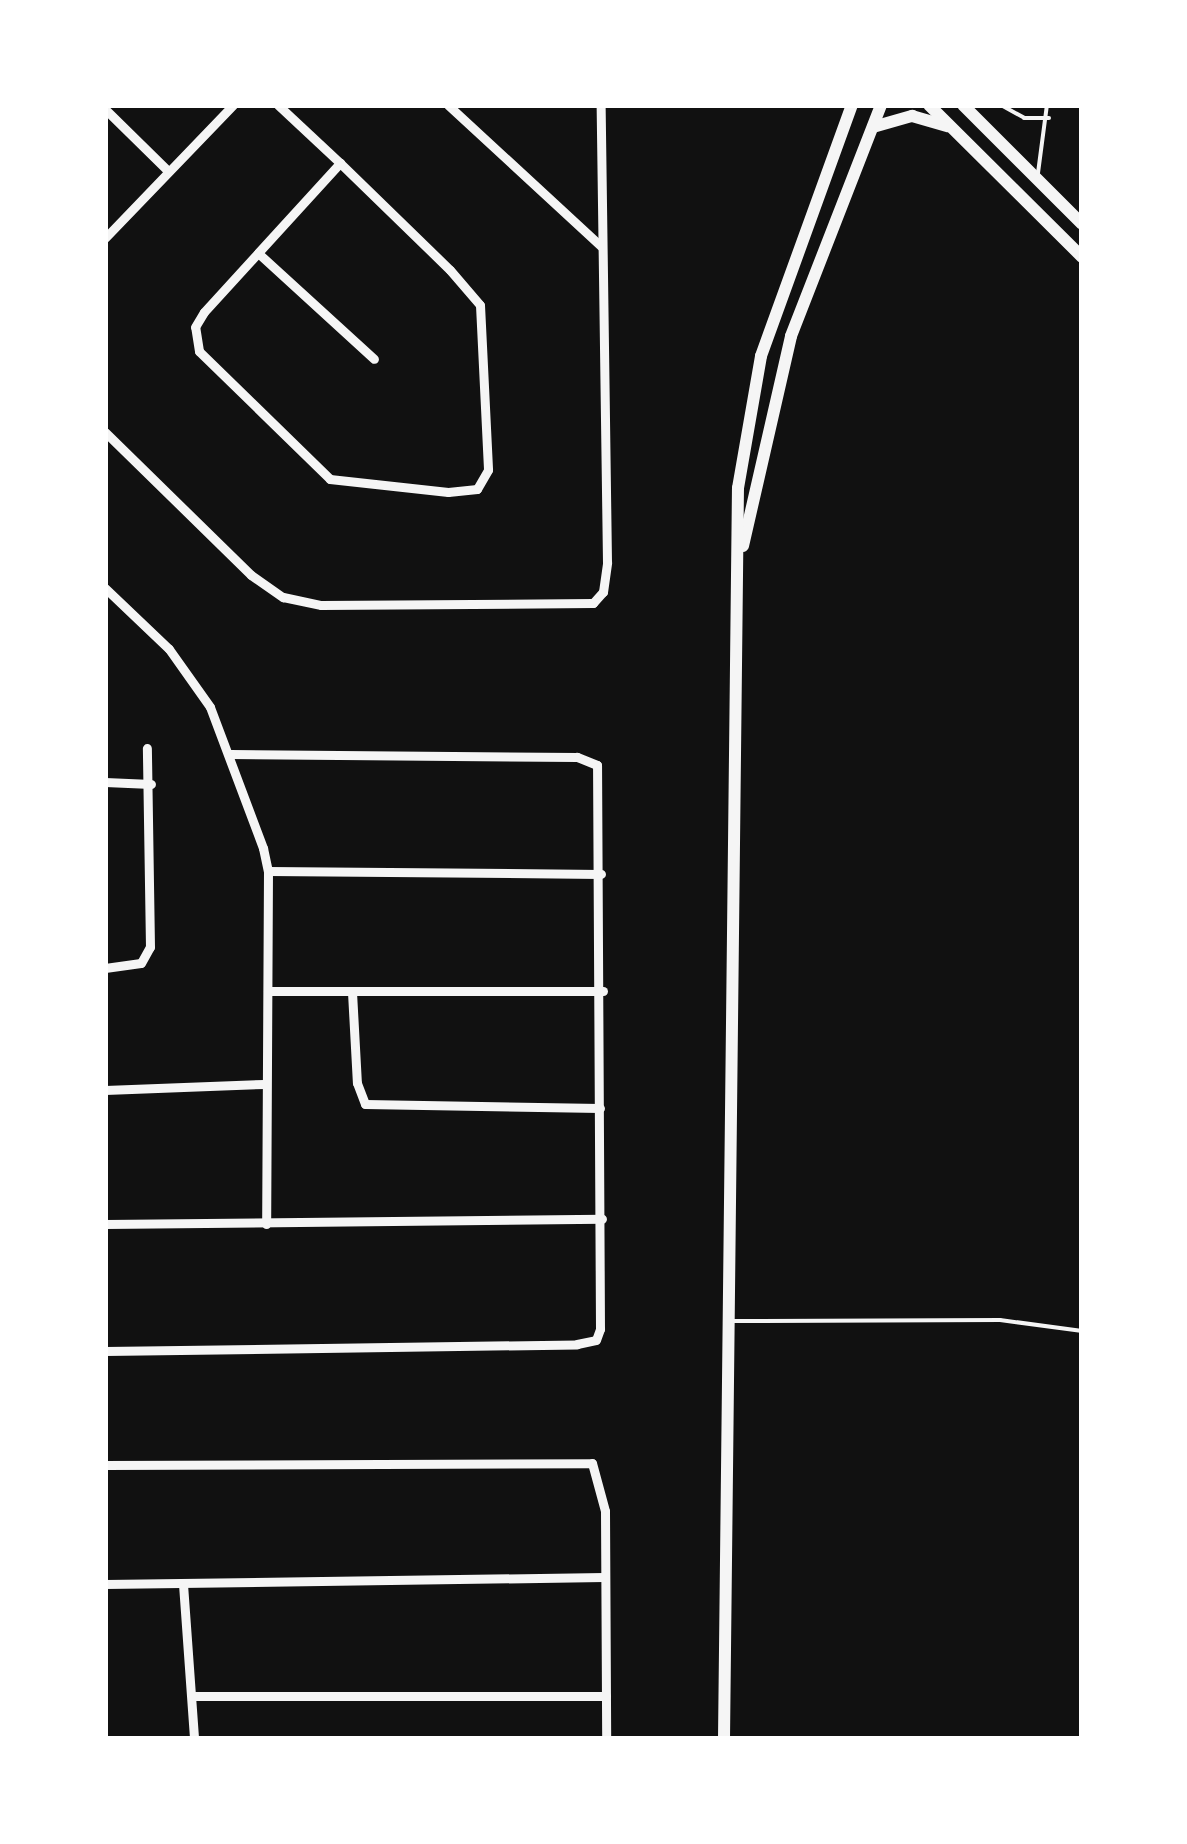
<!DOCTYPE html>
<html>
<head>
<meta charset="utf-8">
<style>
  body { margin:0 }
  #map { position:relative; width:1187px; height:1844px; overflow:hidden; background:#111; font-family:Lora,serif }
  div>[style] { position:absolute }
  .service>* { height:4px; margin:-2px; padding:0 2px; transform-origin:2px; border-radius:2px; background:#f5f5f5 }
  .minor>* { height:9px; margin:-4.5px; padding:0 4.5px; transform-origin:4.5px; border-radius:4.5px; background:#f5f5f5 }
  .secondary>* { height:12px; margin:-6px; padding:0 6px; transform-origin:6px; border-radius:6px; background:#f5f5f5 }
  span { translate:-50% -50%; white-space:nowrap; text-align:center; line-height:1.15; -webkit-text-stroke:8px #fff; paint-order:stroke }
  .frame { position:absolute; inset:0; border:108px solid #fff; pointer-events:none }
</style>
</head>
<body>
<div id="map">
  <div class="service">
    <div style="left:1001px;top:105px;width:26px;rotate:29deg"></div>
    <div style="left:1024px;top:118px;width:25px"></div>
    <div style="left:1038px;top:173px;width:69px;rotate:-82.5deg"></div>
    <div style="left:733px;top:1321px;width:267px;rotate:-0.2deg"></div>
    <div style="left:1000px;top:1320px;width:83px;rotate:7.6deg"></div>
  </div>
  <div class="minor">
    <div style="left:278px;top:105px;width:85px;rotate:43.1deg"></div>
    <div style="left:340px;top:163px;width:153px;rotate:44.2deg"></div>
    <div style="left:450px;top:270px;width:46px;rotate:49.4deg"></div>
    <div style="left:480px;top:305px;width:165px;rotate:87.2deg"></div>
    <div style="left:488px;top:470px;width:22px;rotate:120deg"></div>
    <div style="left:477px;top:489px;width:29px;rotate:174deg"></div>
    <div style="left:448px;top:492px;width:119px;rotate:-173.7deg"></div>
    <div style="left:330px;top:479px;width:183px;rotate:-135.7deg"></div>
    <div style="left:199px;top:351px;width:24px;rotate:-99deg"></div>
    <div style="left:195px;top:327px;width:17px;rotate:-59deg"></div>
    <div style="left:204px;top:312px;width:202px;rotate:-47.6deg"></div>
    <div style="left:448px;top:105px;width:209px;rotate:42.7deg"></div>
    <div style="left:105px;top:109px;width:87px;rotate:44.5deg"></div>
    <div style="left:105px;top:238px;width:185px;rotate:-46.1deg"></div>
    <div style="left:258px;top:253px;width:157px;rotate:42.4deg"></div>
    <div style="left:105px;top:432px;width:204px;rotate:44.4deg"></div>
    <div style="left:251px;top:575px;width:39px;rotate:35deg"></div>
    <div style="left:283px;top:597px;width:39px;rotate:12deg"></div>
    <div style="left:321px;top:605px;width:272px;rotate:-0.4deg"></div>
    <div style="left:593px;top:603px;width:15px;rotate:-48deg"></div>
    <div style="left:603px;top:592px;width:30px;rotate:-82deg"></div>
    <div style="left:607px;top:562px;width:457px;rotate:-90.8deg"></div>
    <div style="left:105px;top:588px;width:88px;rotate:43.6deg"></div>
    <div style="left:169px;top:649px;width:71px;rotate:54.7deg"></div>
    <div style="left:210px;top:707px;width:151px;rotate:69.4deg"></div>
    <div style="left:263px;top:848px;width:24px;rotate:78deg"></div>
    <div style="left:268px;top:871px;width:353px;rotate:90.3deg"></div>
    <div style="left:105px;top:782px;width:46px;rotate:2.5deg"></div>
    <div style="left:268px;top:871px;width:333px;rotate:0.5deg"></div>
    <div style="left:105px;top:968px;width:36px;rotate:-8deg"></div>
    <div style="left:141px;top:963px;width:18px;rotate:-61deg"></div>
    <div style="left:150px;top:947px;width:199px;rotate:-90.9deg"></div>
    <div style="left:268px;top:991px;width:335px"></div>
    <div style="left:352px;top:992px;width:91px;rotate:86.9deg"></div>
    <div style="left:357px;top:1083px;width:22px;rotate:69deg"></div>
    <div style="left:365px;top:1104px;width:235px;rotate:1deg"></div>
    <div style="left:105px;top:1090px;width:159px;rotate:-2.2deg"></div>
    <div style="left:105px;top:1224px;width:497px;rotate:-0.6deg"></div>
    <div style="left:105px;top:1351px;width:472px;rotate:-0.8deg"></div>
    <div style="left:577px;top:1344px;width:19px;rotate:-12deg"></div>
    <div style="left:596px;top:1340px;width:12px;rotate:-70deg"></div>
    <div style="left:600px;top:1329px;width:564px;rotate:-90.3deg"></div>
    <div style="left:597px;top:765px;width:22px;rotate:-158deg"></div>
    <div style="left:577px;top:757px;width:347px;rotate:-179.5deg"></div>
    <div style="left:105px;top:1465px;width:487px;rotate:-0.2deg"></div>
    <div style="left:592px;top:1463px;width:50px;rotate:74.8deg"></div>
    <div style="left:605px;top:1511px;width:228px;rotate:89.7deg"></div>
    <div style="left:105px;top:1584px;width:499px;rotate:-0.8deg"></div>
    <div style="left:183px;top:1584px;width:155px;rotate:85.9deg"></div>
    <div style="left:192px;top:1696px;width:414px"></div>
  </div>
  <div class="secondary">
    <div style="left:929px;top:105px;width:216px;rotate:44.8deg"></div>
    <div style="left:963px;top:105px;width:168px;rotate:45deg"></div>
    <div style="left:873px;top:127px;width:41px;rotate:-15.8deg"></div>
    <div style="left:912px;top:116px;width:37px;rotate:16deg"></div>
    <div style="left:743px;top:546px;width:215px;rotate:-77.1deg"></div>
    <div style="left:791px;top:336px;width:248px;rotate:-68.7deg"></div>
    <div style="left:724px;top:1739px;width:1251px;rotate:-89.36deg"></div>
    <div style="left:738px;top:488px;width:134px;rotate:-80.1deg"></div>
    <div style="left:761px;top:356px;width:267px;rotate:-70.1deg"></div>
  </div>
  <div class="frame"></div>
</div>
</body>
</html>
